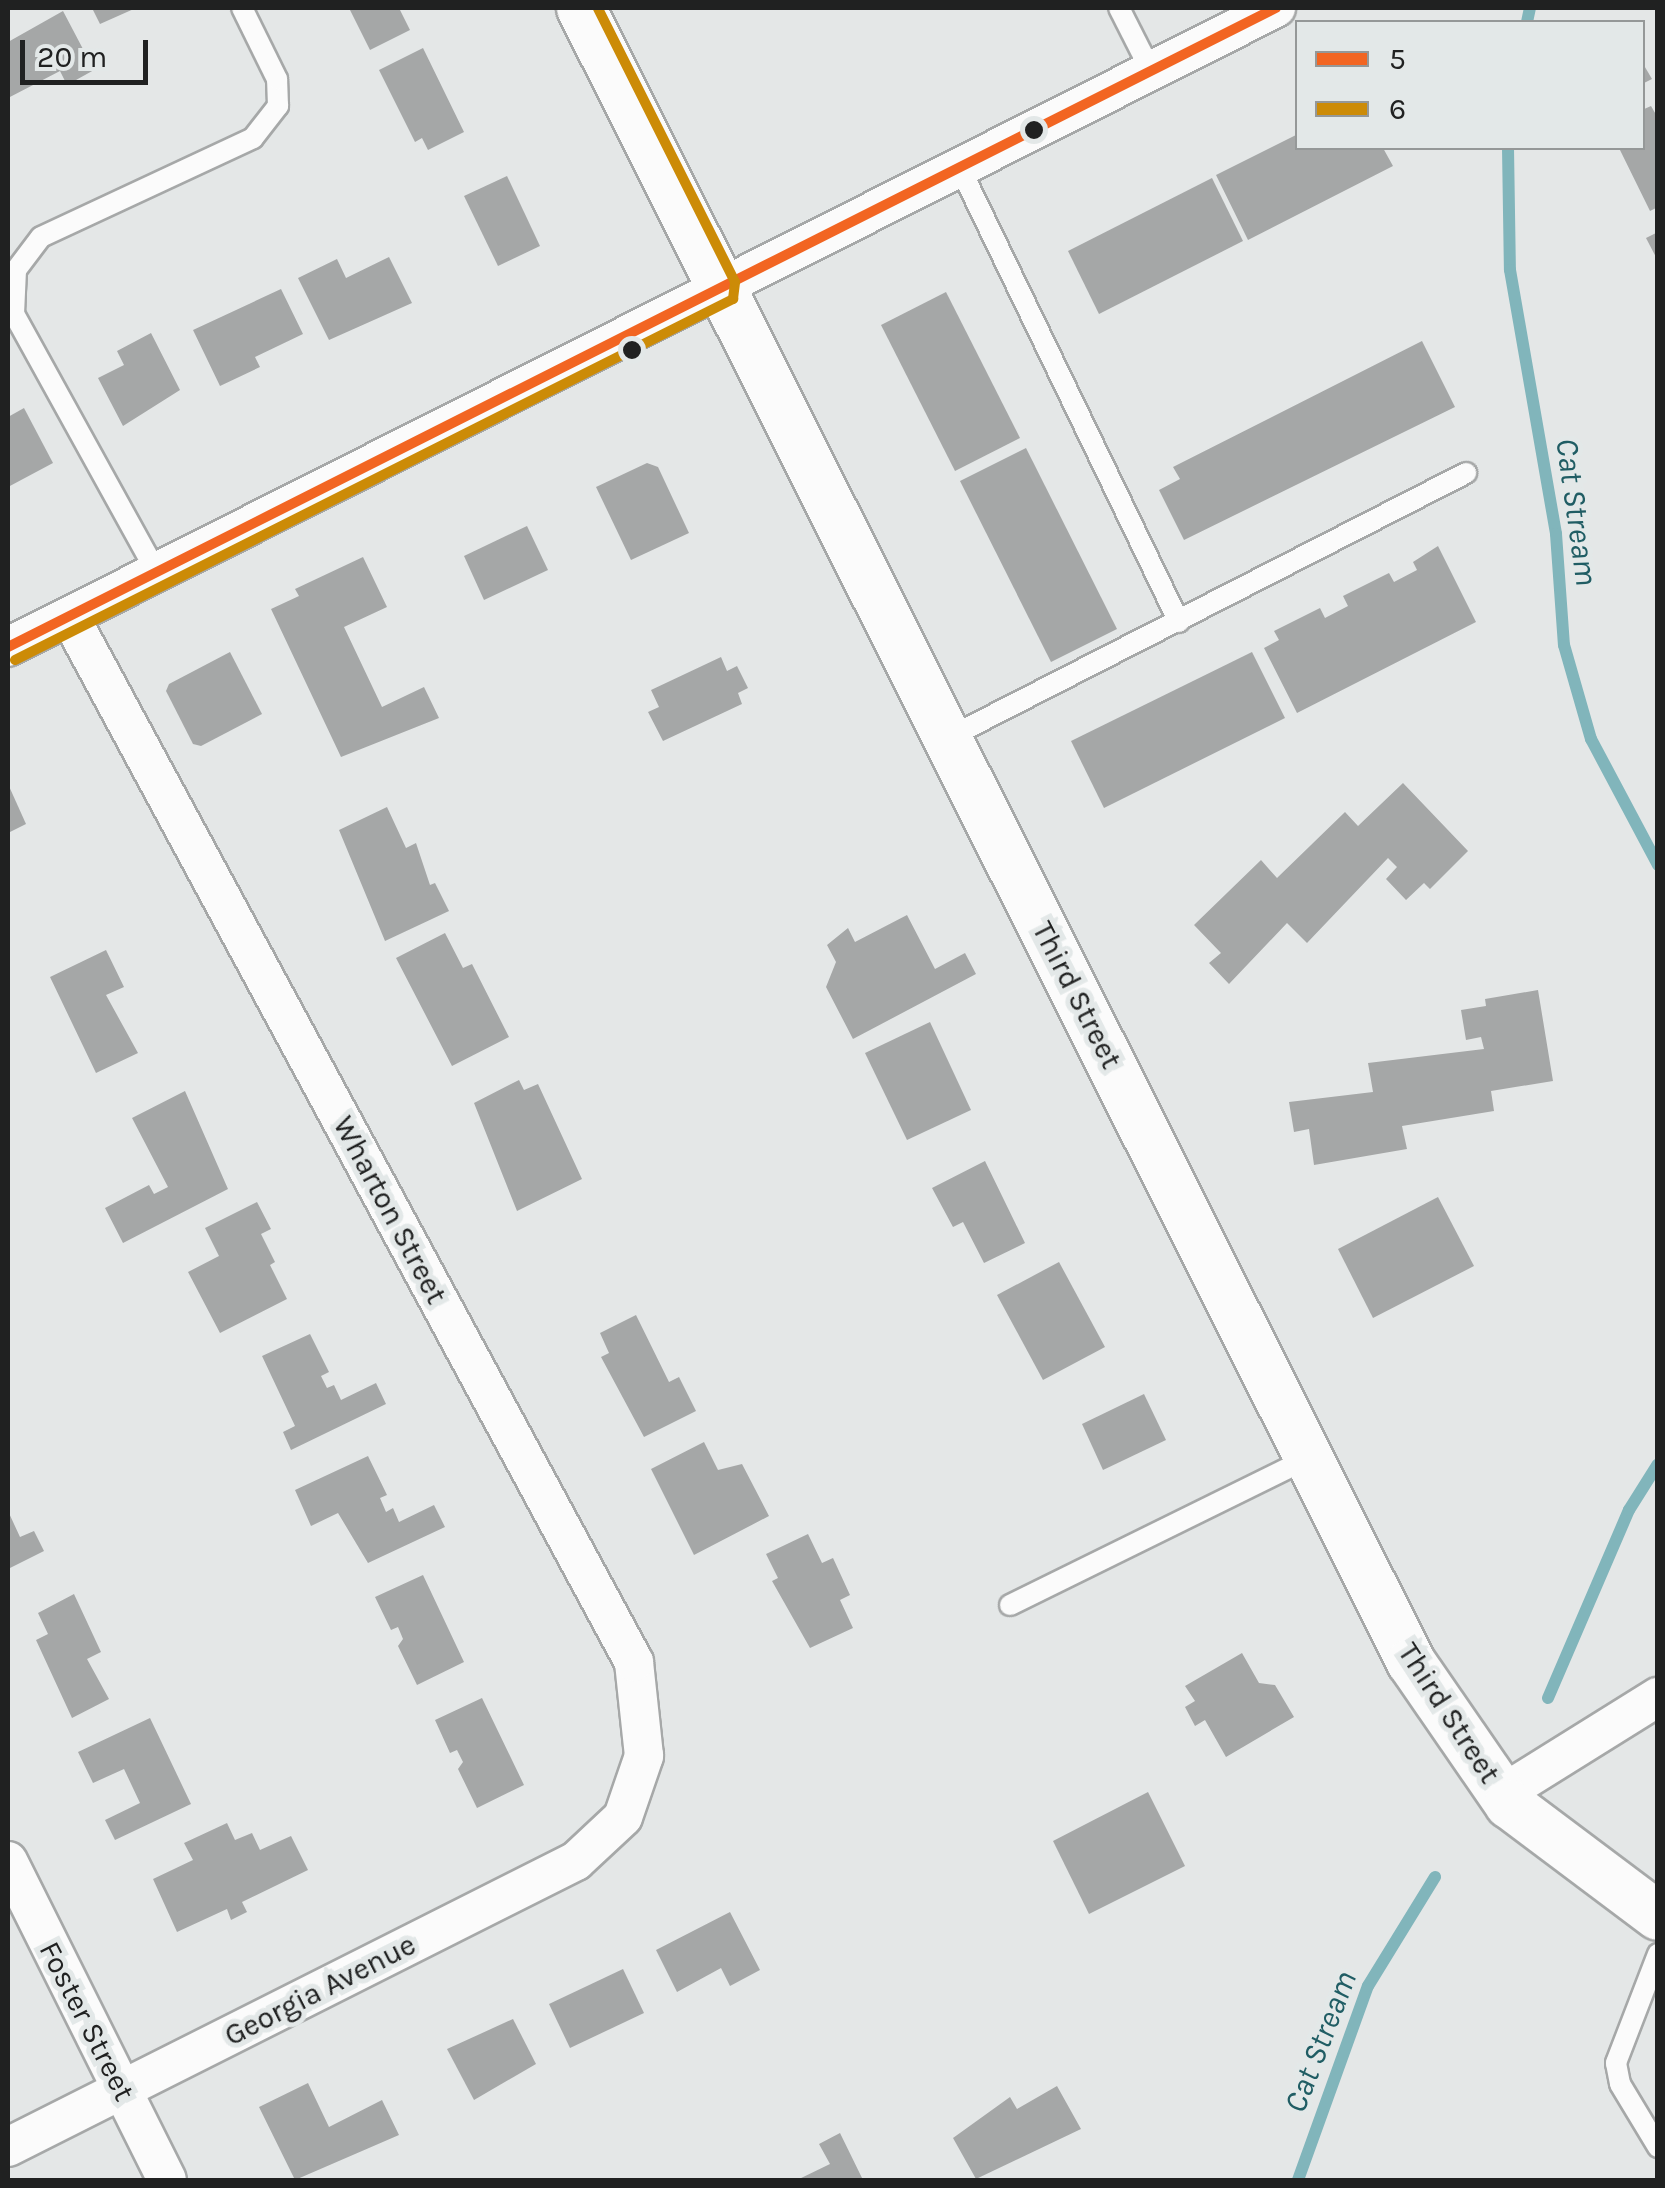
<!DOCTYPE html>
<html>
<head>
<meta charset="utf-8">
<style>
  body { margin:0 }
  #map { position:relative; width:1665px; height:2188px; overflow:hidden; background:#e4e7e7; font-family:Karla,sans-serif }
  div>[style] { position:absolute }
  .stream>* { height:12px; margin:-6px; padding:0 6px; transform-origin:6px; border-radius:6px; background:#81b5bb }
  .building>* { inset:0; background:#a5a7a7 }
  .roads { filter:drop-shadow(2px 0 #a6a8a8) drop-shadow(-2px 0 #a6a8a8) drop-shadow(0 2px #a6a8a8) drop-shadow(0 -2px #a6a8a8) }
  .service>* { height:20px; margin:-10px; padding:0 10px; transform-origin:10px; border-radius:10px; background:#fbfbfb }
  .minor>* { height:38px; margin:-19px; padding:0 19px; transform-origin:19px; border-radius:19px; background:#fbfbfb }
  .tertiary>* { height:48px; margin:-24px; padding:0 24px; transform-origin:24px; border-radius:24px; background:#fbfbfb }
  .bus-1>* { height:10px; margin:-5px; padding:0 5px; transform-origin:5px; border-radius:5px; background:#f26522 }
  .bus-2>* { height:10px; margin:-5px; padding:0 5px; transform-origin:5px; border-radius:5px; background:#cc8b07 }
  .dots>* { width:28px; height:28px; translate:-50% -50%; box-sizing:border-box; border:5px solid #e3e8e8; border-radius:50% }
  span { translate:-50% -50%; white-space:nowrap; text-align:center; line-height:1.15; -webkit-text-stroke:10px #e3e8e8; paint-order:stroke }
  .street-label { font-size:30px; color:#202121 }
  .water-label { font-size:32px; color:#205d64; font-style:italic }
  .frame { position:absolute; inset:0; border:10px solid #202121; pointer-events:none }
  .legend { position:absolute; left:1295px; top:20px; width:350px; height:130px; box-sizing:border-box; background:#e3e8e8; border:2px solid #959898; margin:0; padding:12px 18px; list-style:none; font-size:30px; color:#202121 }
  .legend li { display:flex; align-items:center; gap:20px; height:50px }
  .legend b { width:50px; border:2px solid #959898 }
  .scale { position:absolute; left:20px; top:40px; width:128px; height:45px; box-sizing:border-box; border:5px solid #202121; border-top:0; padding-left:12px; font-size:30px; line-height:35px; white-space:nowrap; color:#202121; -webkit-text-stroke:8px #e3e8e8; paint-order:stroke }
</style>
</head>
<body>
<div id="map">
  <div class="stream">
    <div style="left:1527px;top:22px;width:14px;rotate:-78deg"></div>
    <div style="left:1508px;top:148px;width:122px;rotate:89.1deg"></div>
    <div style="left:1510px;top:270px;width:268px;rotate:80.1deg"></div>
    <div style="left:1556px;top:534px;width:111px;rotate:85.9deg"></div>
    <div style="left:1564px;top:645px;width:98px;rotate:74deg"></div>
    <div style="left:1591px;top:739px;width:143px;rotate:62deg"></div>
    <div style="left:1548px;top:1698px;width:205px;rotate:-66.7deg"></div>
    <div style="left:1629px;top:1510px;width:54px;rotate:-57.8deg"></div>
    <div style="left:1298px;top:2180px;width:206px;rotate:-70.2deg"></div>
    <div style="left:1368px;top:1986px;width:128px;rotate:-58.4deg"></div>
  </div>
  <div class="building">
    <div style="clip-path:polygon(92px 8px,136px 8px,100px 24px)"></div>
    <div style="clip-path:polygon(349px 8px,399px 8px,410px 30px,370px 50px)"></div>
    <div style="clip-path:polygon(63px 11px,94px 70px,67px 85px,60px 71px,8px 98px,8px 42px)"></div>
    <div style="clip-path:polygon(423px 48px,464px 132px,428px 150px,422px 138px,415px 142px,379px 70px)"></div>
    <div style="clip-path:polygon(1642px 62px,1652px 79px,1642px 84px)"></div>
    <div style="clip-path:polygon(1651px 106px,1658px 118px,1658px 207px,1650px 211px,1619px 148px,1642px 148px,1642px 110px)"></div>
    <div style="clip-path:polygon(1298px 134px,1298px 148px,1383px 148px,1393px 166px,1248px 240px,1216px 175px)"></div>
    <div style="clip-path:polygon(507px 176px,540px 246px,498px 266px,464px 196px)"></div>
    <div style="clip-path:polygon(1212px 178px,1243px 241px,1099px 314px,1068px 251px)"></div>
    <div style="clip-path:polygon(1658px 232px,1658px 261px,1646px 238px)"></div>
    <div style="clip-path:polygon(389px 257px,412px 303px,329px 340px,298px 278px,337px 259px,346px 278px)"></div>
    <div style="clip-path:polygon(281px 289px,303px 334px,255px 357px,260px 367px,220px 386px,193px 330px)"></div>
    <div style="clip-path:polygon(946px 292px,1020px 438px,955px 471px,881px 325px)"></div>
    <div style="clip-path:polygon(151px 333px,180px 390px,123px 426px,98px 378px,124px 365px,117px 351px)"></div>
    <div style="clip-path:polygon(1422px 341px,1455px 407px,1184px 540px,1159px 490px,1180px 479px,1173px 467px)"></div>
    <div style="clip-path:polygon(24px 408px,53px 463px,8px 487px,8px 417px)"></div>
    <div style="clip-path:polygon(1026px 448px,1117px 629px,1051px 662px,960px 481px)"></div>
    <div style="clip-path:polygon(647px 463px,658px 467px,689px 533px,631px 560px,596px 487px)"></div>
    <div style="clip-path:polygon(527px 526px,548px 570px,484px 600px,464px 556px)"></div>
    <div style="clip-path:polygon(1438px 546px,1476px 622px,1297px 713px,1264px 648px,1279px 640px,1274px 631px,1320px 608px,1325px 618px,1348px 606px,1343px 596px,1389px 573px,1394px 582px,1417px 570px,1413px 562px)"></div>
    <div style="clip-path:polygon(363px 557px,387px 607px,344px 627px,382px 707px,424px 687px,439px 718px,341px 757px,271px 609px,299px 596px,295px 589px)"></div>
    <div style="clip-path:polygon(230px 652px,262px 714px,201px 746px,193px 744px,166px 691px,169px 684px)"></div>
    <div style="clip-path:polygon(1252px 652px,1285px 718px,1104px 808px,1071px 741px)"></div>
    <div style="clip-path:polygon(721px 657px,727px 671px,737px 666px,748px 688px,738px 693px,742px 704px,663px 741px,648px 712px,659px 707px,651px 690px)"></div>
    <div style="clip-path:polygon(1403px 783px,1468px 851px,1430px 889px,1424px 883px,1406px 900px,1386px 879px,1397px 867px,1388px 858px,1307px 943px,1287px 923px,1229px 984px,1209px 963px,1221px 953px,1194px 925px,1261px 860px,1277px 878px,1345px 812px,1358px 826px)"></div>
    <div style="clip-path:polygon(8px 784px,26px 824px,8px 833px)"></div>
    <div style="clip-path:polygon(387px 807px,406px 848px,416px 843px,430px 885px,435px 883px,449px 911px,385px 941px,339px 830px)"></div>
    <div style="clip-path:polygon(907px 915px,935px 969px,965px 953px,976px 974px,853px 1039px,826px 987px,836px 962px,827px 945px,848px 928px,855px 942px)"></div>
    <div style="clip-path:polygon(445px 933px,463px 968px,472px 964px,509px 1037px,452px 1066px,396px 958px)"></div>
    <div style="clip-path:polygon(106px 950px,124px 987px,106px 995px,138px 1053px,96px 1073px,50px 977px)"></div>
    <div style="clip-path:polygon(1538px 990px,1553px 1081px,1491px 1091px,1494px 1111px,1402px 1126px,1407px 1149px,1314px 1165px,1309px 1129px,1294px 1132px,1289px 1102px,1373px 1092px,1368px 1063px,1484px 1049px,1481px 1037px,1466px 1040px,1461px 1010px,1486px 1006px,1485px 999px)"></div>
    <div style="clip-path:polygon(930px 1022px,971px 1110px,907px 1140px,865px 1053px)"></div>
    <div style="clip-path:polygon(519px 1080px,524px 1090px,538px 1084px,582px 1179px,517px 1211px,474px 1103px)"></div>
    <div style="clip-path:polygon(185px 1091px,228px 1189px,123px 1243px,105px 1208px,149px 1185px,154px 1194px,168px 1187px,132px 1118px)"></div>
    <div style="clip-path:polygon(985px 1161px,1025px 1243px,984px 1263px,963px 1222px,953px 1227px,932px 1188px)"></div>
    <div style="clip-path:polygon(1438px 1197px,1474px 1266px,1373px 1318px,1338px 1249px)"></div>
    <div style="clip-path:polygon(257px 1202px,271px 1229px,261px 1234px,275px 1262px,270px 1265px,287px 1299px,220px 1333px,188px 1272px,219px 1256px,205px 1228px)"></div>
    <div style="clip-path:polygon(1059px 1262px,1105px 1347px,1043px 1380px,997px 1295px)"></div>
    <div style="clip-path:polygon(636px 1315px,669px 1382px,679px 1377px,696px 1411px,644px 1437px,601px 1357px,609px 1353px,600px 1333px)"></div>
    <div style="clip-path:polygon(310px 1334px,329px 1372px,321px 1376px,327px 1388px,334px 1385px,341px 1400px,376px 1383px,386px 1404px,291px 1450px,283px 1432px,295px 1426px,262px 1356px)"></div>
    <div style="clip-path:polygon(1144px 1394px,1166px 1440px,1103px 1470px,1082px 1424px)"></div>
    <div style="clip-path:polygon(704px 1442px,718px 1470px,742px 1464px,769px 1516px,694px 1555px,651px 1469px)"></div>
    <div style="clip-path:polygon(368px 1456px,387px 1495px,380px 1498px,386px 1512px,393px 1508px,399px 1522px,434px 1505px,445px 1527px,368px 1563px,338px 1513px,311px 1526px,295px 1490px)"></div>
    <div style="clip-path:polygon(8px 1511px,20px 1537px,34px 1531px,44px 1551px,8px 1569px)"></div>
    <div style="clip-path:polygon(808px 1534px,822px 1563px,833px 1558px,850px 1595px,840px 1600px,853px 1628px,810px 1648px,772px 1581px,778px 1578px,766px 1554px)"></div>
    <div style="clip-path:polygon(423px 1575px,464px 1662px,417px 1685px,398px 1646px,403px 1639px,398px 1627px,391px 1630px,375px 1597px)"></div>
    <div style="clip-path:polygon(74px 1594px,101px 1652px,87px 1659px,109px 1699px,72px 1718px,36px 1640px,48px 1634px,38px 1613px)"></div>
    <div style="clip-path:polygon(1242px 1653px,1259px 1683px,1275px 1685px,1294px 1717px,1226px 1757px,1205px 1720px,1195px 1726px,1185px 1707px,1195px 1701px,1185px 1686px)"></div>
    <div style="clip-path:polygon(482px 1698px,524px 1785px,477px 1808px,458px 1769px,463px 1762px,457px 1750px,450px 1753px,435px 1720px)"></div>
    <div style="clip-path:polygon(150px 1718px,191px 1804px,115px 1840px,105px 1820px,140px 1803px,124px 1769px,93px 1783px,78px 1752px)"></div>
    <div style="clip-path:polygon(1148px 1792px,1185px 1866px,1089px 1914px,1053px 1841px)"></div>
    <div style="clip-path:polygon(227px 1823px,235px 1840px,252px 1833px,260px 1850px,291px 1836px,308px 1870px,242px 1902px,247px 1912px,231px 1920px,227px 1909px,177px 1932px,153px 1879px,193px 1860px,184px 1843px)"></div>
    <div style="clip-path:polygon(730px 1912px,760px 1970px,730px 1986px,721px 1968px,677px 1992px,656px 1950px)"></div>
    <div style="clip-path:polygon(623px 1969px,644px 2013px,570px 2048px,549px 2004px)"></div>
    <div style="clip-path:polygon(513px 2019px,536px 2064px,474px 2100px,447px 2049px)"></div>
    <div style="clip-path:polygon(308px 2083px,329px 2127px,382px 2100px,399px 2135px,295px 2180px,259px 2107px)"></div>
    <div style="clip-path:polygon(1057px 2086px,1081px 2129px,976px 2179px,953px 2138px,1010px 2097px,1017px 2109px)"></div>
    <div style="clip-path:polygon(840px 2133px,863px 2180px,797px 2180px,830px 2164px,819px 2144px)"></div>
  </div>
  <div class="roads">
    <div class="service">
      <div style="left:1119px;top:8px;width:71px;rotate:63.1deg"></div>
      <div style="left:960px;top:168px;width:504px;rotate:64.25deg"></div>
      <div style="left:157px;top:573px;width:296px;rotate:-118.9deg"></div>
      <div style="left:14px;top:314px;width:44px;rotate:-87.4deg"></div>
      <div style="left:16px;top:270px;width:41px;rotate:-52.9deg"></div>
      <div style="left:41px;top:237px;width:234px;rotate:-25deg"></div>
      <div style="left:253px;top:138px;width:41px;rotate:-52deg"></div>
      <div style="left:278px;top:106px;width:27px;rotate:-92deg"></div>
      <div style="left:277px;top:79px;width:79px;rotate:-116.2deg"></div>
      <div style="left:948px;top:738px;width:582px;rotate:-27.09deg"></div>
      <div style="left:1010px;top:1605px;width:333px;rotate:-26.2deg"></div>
      <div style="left:1658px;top:1954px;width:117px;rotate:111.1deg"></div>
      <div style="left:1616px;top:2063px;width:21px;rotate:79deg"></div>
      <div style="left:1620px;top:2084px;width:74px;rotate:58.9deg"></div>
    </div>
    <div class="minor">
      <div style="left:8px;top:647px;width:1420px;rotate:-26.75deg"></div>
      <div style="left:1502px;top:1794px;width:184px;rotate:-31.9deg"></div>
      <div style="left:8px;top:1861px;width:356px;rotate:63.5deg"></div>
      <div style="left:8px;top:2147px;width:636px;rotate:-26.73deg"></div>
      <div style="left:576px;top:1861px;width:64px;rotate:-43.1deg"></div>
      <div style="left:623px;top:1817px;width:65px;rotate:-71deg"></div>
      <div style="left:644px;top:1756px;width:95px;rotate:-96.1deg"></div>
      <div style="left:634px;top:1662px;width:1187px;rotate:-118.36deg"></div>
    </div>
    <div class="tertiary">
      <div style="left:581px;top:8px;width:1851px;rotate:63.35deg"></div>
      <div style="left:1411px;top:1662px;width:173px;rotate:55.4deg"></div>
      <div style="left:1509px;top:1804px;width:186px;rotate:36.9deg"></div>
    </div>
  </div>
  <div class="bus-1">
    <div style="left:8px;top:647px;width:1420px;rotate:-26.75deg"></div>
  </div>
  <div class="bus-2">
    <div style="left:15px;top:660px;width:804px;rotate:-26.69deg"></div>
    <div style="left:733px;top:299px;width:17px;rotate:-83deg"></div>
    <div style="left:735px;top:282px;width:306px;rotate:-116.6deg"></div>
  </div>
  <div class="dots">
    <div style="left:1034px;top:130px;background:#202121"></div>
    <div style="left:632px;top:350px;background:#202121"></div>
  </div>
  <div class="street-label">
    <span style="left:1077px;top:995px;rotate:63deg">Third Street</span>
    <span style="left:390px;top:1210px;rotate:62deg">Wharton Street</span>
    <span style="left:1449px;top:1713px;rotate:57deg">Third Street</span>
    <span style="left:320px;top:1990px;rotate:-27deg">Georgia Avenue</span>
    <span style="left:87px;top:2021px;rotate:63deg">Foster Street</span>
  </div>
  <div class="water-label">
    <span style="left:1576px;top:512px;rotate:82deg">Cat Stream</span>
    <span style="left:1321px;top:2042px;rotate:-69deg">Cat Stream</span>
  </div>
  <div class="frame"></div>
  <ul class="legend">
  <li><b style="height:12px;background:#f26522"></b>5</li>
  <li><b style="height:12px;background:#cc8b07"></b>6</li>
  </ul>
  <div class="scale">20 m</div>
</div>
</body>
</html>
